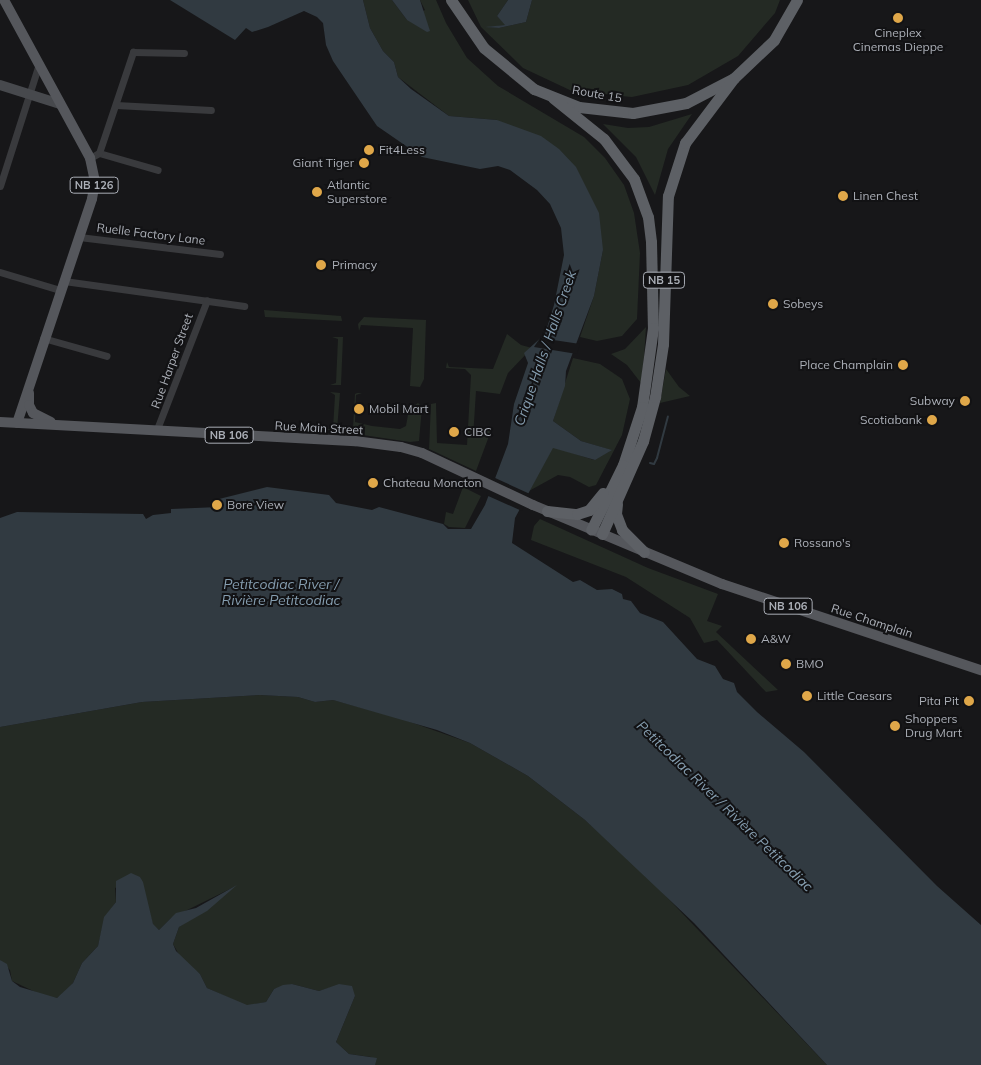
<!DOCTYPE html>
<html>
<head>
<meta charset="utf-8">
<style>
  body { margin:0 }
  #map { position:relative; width:981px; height:1065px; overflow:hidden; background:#171719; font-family:Mulish,sans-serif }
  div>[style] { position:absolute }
  .green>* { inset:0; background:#242a24 }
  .water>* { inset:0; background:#313a41 }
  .pier>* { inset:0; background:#171719 }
  .stream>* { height:2px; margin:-1px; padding:0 1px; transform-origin:1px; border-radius:1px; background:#313a41 }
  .minor>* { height:7px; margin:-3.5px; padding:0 3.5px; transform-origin:3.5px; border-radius:3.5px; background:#393a3d }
  .secondary>* { height:10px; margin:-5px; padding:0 5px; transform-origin:5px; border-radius:5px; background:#47494d }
  .primary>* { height:10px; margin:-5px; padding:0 5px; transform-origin:5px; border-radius:5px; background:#55575c }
  .trunk>* { height:11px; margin:-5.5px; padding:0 5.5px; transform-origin:5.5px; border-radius:5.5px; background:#5d6065 }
  .dots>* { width:14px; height:14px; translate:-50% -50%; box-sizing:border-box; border:2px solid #121214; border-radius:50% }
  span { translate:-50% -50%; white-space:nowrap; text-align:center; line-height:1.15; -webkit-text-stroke:4px #121214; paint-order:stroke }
  .shield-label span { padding:1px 4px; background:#121214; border:1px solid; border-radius:4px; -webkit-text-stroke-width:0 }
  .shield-label { font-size:11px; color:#abafb7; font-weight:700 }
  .poi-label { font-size:12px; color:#abafb7 }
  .left { translate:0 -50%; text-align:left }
  .right { translate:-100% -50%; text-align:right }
  .street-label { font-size:12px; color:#abafb7 }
  .water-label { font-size:14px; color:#859daf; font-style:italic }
</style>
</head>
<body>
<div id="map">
  <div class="green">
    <div style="clip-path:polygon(363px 0,392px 0,407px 20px,425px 10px,420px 0,436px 0,446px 23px,467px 58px,498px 86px,584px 137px,605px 158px,624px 185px,634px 213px,640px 253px,637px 319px,622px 336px,597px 341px,580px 337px,594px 296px,603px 250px,497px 120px,449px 116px,398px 77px,394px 62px,383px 51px,370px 28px)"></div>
    <div style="clip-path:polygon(468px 0,508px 0,497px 16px,506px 25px,489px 27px,499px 28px,526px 22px,532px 0,780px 0,775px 13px,738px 56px,688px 85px,632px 97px,574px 92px,523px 68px,481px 27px)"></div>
    <div style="clip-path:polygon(692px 114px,668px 149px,655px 195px,636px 157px,603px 124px,628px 128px,649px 127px)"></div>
    <div style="clip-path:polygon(264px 310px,341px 316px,342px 321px,265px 317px)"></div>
    <div style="clip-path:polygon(364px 317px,426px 320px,424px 379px,420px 387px,410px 386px,413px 328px,361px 325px,359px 331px,358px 324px)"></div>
    <div style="clip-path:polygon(646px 327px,644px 357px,641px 383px,627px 365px,611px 354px,625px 349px)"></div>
    <div style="clip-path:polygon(507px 334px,521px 345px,532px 348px,508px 373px,500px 394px,476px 391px,473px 438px,492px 428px,476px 471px,429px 449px,431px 404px,436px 403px,437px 443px,467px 445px,471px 375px,465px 369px,446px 368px,447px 362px,449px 367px,493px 369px)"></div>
    <div style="clip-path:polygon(332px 337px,343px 337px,341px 385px,330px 385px,336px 383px,338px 339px)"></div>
    <div style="clip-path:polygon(573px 358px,600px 364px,622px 379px,630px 399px,622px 435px,596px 485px,589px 487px,570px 477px,558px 475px,529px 491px,553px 447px,594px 460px,611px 450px,581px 441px,553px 421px)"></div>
    <div style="clip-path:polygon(666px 369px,679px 387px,690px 396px,660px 403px)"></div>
    <div style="clip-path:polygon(330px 392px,340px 393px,337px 430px,278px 429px,273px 427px,333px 429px,335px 395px)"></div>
    <div style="clip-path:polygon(357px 393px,362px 393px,356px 395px,355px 422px,372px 426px,400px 429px,406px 426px,409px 409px,418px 403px,422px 407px,419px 441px,410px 442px,356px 434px,353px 428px,355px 394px)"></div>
    <div style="clip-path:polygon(463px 487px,481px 496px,465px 528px,449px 527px,444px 524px,446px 512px,453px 514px)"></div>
    <div style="clip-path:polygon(540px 519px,648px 568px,718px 594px,707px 621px,722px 626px,716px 632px,778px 690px,766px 692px,717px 640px,704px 643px,690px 618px,626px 577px,531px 540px,534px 526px)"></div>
    <div style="clip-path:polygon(260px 695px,298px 697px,315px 702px,333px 700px,399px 718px,470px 743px,528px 776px,585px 820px,641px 870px,827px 1065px,375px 1065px,371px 1057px,349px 1054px,336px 1042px,355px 996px,332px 987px,319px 991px,292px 984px,274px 989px,266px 1002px,247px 1006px,207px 988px,200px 974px,182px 960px,173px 944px,179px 927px,234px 887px,171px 918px,159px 930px,153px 925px,140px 877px,115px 888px,116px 902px,105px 917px,98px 946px,82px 963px,73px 983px,64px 993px,57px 998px,46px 997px,12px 981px,10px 970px,0 960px,0 727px,142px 702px)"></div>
  </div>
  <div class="water">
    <div style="clip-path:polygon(170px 0,363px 0,370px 28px,383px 51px,394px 62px,398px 77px,411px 89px,449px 116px,497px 120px,541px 136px,559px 149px,576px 167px,599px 213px,603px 250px,594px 296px,566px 371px,565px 386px,553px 421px,581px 441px,612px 450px,595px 460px,553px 448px,515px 518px,512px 543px,573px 582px,580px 580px,597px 590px,612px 589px,622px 594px,623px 599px,631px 601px,640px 613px,663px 622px,697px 659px,715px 666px,723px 679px,734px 683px,737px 692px,757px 712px,804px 752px,937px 886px,981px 925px,981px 1065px,827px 1065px,694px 923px,585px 820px,528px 776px,470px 743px,437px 730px,333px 700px,315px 702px,298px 697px,260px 695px,142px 702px,0 727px,0 518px,17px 512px,143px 514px,146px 519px,153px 515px,171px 513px,171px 509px,219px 507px,219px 499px,267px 487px,329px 495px,336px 503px,372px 510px,379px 507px,443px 524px,448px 529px,471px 529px,485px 505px,508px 444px,514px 404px,528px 363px,524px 353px,545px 334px,554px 305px,564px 255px,561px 228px,550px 204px,537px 190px,510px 170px,498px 166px,480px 169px,422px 157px,377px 126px,333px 61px,326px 45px,323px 23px,317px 17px,304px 11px,268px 27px,252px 32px,246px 28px,235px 40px)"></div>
    <div style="clip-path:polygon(392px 0,420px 0,430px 31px,427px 32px,407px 20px)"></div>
    <div style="clip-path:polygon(508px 0,532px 0,526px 22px,499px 28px,485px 27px,505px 25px,497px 16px)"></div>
    <div style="clip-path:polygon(131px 873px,140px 877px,143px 882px,153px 924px,159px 930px,176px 913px,196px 908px,237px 885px,207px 911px,179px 927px,173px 944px,176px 951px,200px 974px,207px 988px,247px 1005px,266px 1002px,274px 989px,283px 985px,292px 984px,319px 991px,339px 984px,352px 986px,355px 996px,336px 1042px,349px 1054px,377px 1058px,375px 1065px,0 1065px,0 960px,7px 964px,12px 981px,20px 987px,57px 998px,73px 983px,82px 963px,98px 946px,104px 917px,116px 902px,116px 881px)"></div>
  </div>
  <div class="pier">
    <div style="clip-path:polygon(540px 338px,580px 344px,577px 354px,534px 347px)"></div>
    <div style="clip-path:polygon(493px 477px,530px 494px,522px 511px,486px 495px)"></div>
  </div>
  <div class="stream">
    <div style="left:650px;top:463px;width:4px;rotate:14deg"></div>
    <div style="left:654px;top:464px;width:7px;rotate:-63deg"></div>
    <div style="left:657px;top:458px;width:43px;rotate:-75.3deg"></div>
  </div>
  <div class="minor">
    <div style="left:116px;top:105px;width:95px;rotate:3deg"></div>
    <div style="left:99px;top:153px;width:61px;rotate:16.1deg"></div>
    <div style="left:90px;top:158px;width:10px;rotate:-29deg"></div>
    <div style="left:99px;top:153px;width:107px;rotate:-71.4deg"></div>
    <div style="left:133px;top:52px;width:51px;rotate:1.1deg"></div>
    <div style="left:0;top:186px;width:128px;rotate:-72.3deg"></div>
    <div style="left:79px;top:237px;width:142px;rotate:6.9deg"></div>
    <div style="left:0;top:272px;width:63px;rotate:16.7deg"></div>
    <div style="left:64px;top:281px;width:182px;rotate:7.9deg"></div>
    <div style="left:43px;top:338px;width:66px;rotate:15.7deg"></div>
    <div style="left:157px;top:429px;width:138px;rotate:-68.8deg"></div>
  </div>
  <div class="secondary">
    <div style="left:0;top:85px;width:63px;rotate:17.6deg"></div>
  </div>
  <div class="primary">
    <div style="left:4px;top:0;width:180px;rotate:61.4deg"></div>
    <div style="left:90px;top:158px;width:25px;rotate:78deg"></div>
    <div style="left:95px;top:182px;width:17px;rotate:100deg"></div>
    <div style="left:92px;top:199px;width:236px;rotate:108.5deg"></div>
    <div style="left:29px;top:393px;width:12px;rotate:90deg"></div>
    <div style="left:29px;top:405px;width:9px;rotate:63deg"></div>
    <div style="left:33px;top:413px;width:20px;rotate:27deg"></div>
    <div style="left:0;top:422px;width:356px;rotate:3.1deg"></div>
    <div style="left:355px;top:441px;width:46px;rotate:7.4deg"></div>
    <div style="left:401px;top:447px;width:22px;rotate:16deg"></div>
    <div style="left:422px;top:453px;width:123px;rotate:25.1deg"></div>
    <div style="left:533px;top:505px;width:205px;rotate:22.7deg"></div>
    <div style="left:722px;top:584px;width:273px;rotate:18.4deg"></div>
  </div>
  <div class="trunk">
    <div style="left:451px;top:0;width:58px;rotate:55.5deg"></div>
    <div style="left:484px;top:48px;width:65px;rotate:39.4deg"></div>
    <div style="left:534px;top:89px;width:48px;rotate:21.8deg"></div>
    <div style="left:579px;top:107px;width:54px;rotate:6.3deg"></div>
    <div style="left:633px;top:113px;width:54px;rotate:-10.7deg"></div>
    <div style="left:686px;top:103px;width:54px;rotate:-27.5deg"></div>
    <div style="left:734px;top:78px;width:55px;rotate:-43.5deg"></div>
    <div style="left:774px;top:40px;width:46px;rotate:-60.1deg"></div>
    <div style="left:553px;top:98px;width:65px;rotate:38.8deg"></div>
    <div style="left:604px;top:139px;width:50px;rotate:53.1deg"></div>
    <div style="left:634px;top:179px;width:40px;rotate:69.8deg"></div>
    <div style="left:648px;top:217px;width:25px;rotate:83deg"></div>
    <div style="left:651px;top:242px;width:86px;rotate:88.7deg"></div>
    <div style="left:653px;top:328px;width:80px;rotate:97.9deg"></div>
    <div style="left:642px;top:407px;width:61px;rotate:108.1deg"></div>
    <div style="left:623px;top:465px;width:72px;rotate:116.2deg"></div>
    <div style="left:617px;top:504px;width:10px;rotate:96deg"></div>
    <div style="left:616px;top:514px;width:17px;rotate:69deg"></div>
    <div style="left:622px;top:530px;width:31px;rotate:45deg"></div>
    <div style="left:547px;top:511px;width:30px;rotate:6deg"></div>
    <div style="left:577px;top:514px;width:13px;rotate:-18deg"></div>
    <div style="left:589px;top:510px;width:22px;rotate:-51deg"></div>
    <div style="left:602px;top:534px;width:102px;rotate:-66.2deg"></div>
    <div style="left:643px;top:441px;width:46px;rotate:-74.7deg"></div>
    <div style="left:655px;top:397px;width:54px;rotate:-81.4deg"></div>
    <div style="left:663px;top:344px;width:148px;rotate:-88.1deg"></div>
    <div style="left:668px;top:196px;width:56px;rotate:-72.2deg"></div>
    <div style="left:685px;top:143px;width:81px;rotate:-53deg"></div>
  </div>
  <div class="dots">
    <div style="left:898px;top:18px;background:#dfa749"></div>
    <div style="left:369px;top:150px;background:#dfa749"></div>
    <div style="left:364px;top:163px;background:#dfa749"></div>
    <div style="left:317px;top:192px;background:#dfa749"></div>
    <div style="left:843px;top:196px;background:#dfa749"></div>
    <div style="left:321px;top:265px;background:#dfa749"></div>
    <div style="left:773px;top:304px;background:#dfa749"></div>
    <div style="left:903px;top:365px;background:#dfa749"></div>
    <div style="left:965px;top:401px;background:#dfa749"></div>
    <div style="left:359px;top:409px;background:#dfa749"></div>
    <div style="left:932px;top:420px;background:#dfa749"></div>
    <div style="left:454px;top:432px;background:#dfa749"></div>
    <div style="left:373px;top:483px;background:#dfa749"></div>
    <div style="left:217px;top:505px;background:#dfa749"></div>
    <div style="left:784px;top:543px;background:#dfa749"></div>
    <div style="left:751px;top:639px;background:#dfa749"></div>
    <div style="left:786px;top:664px;background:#dfa749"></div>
    <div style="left:807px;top:696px;background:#dfa749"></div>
    <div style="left:969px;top:701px;background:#dfa749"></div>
    <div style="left:895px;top:726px;background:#dfa749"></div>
  </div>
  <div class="shield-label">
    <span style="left:94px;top:185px">NB 126</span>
    <span style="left:664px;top:280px">NB 15</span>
    <span style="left:229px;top:435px">NB 106</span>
    <span style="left:788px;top:606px">NB 106</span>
  </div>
  <div class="poi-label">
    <span style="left:898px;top:40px">Cineplex<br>Cinemas Dieppe</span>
    <span class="left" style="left:379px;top:150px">Fit4Less</span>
    <span class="right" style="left:354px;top:163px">Giant Tiger</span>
    <span class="left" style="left:327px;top:192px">Atlantic<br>Superstore</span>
    <span class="left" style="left:853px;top:196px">Linen Chest</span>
    <span class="left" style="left:332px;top:265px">Primacy</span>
    <span class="left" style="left:783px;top:304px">Sobeys</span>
    <span class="right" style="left:893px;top:365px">Place Champlain</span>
    <span class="right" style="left:955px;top:401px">Subway</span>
    <span class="left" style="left:369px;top:409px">Mobil Mart</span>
    <span class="right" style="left:922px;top:420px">Scotiabank</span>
    <span class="left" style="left:464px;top:432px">CIBC</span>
    <span class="left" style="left:383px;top:483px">Chateau Moncton</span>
    <span class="left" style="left:227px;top:505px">Bore View</span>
    <span class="left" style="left:794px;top:543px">Rossano's</span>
    <span class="left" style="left:761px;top:639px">A&amp;W</span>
    <span class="left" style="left:796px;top:664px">BMO</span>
    <span class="left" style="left:817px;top:696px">Little Caesars</span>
    <span class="right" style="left:959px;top:701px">Pita Pit</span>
    <span class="left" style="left:905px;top:726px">Shoppers<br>Drug Mart</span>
  </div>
  <div class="street-label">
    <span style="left:597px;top:94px;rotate:10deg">Route 15</span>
    <span style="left:151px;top:234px;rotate:7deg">Ruelle Factory Lane</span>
    <span style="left:172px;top:361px;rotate:-70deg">Rue Harper Street</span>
    <span style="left:319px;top:428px;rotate:3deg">Rue Main Street</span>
    <span style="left:872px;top:621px;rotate:18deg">Rue Champlain</span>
  </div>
  <div class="water-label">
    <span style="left:545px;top:348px;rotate:-71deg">Crique Halls / Halls Creek</span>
    <span style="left:281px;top:592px">Petitcodiac River /<br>Rivière Petitcodiac</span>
    <span style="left:725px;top:806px;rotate:44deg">Petitcodiac River / Rivière Petitcodiac</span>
  </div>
</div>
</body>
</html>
